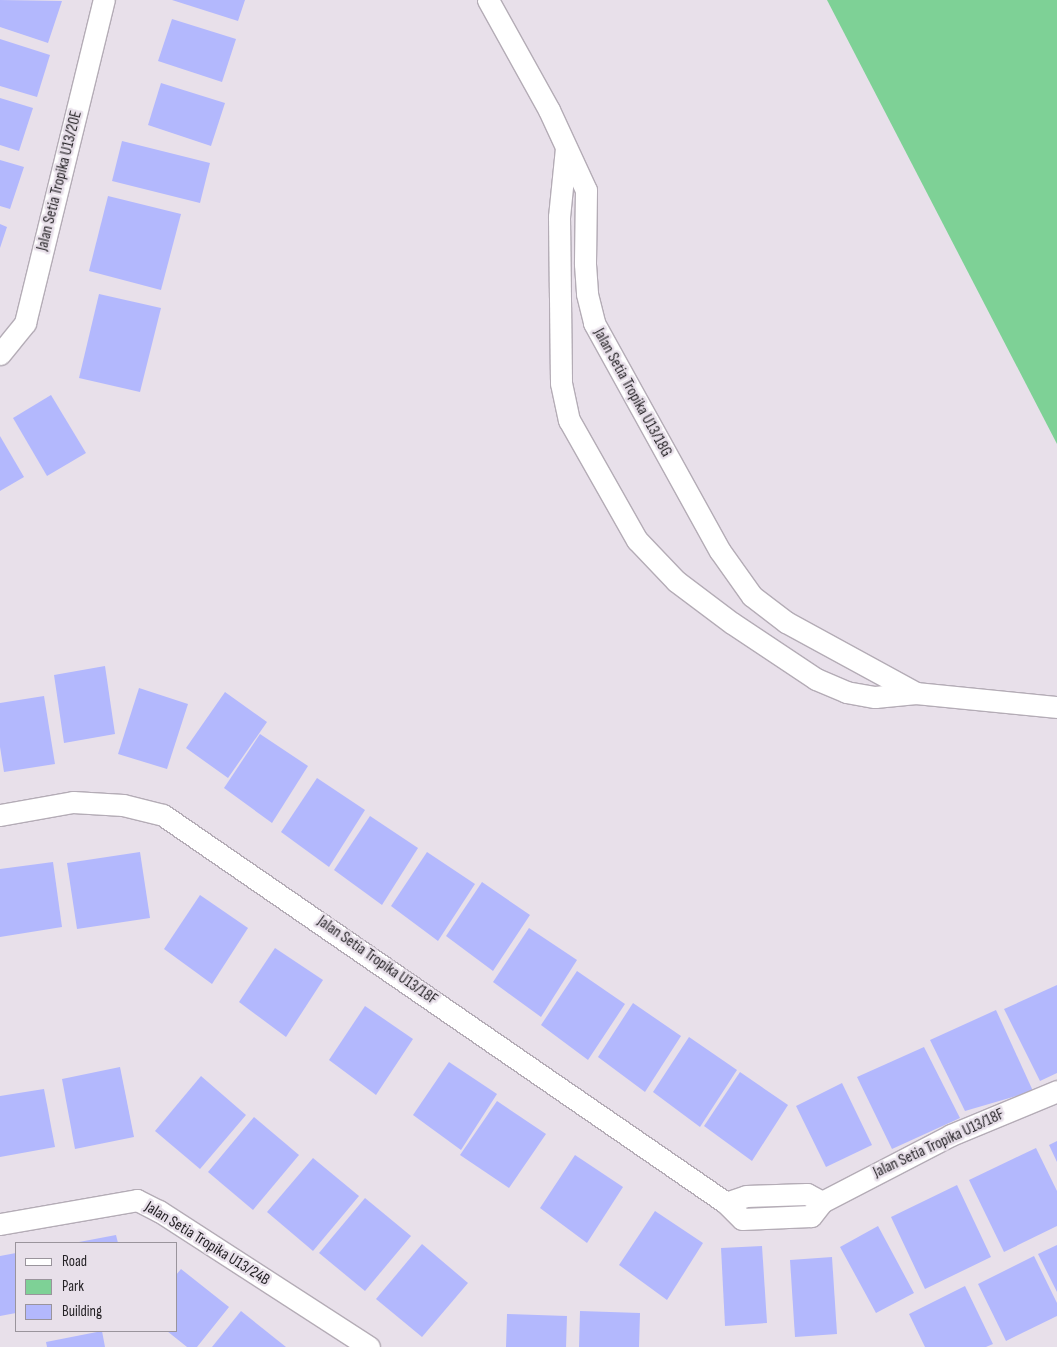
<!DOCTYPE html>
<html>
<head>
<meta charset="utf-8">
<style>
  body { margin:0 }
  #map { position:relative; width:1057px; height:1347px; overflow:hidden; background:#e8e0ea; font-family:"Sofia Sans Condensed",sans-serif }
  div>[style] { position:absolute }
  .green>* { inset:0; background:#7ed196 }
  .building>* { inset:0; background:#b3b8fd }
  .roads { filter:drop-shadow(1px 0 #b4acb6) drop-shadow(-1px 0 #b4acb6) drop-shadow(0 1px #b4acb6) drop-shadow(0 -1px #b4acb6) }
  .street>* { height:21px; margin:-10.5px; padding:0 10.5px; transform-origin:10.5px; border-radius:10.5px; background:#fff }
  span { translate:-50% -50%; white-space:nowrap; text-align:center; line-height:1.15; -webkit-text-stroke:5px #e8e0ea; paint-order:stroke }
  .street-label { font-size:16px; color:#252226 }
  .legend { position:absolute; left:15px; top:1242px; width:162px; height:90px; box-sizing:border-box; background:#e8e0ea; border:1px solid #9a949c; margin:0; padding:6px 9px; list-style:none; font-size:15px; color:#252226 }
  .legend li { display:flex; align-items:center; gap:10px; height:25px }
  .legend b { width:25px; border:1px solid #9a949c }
</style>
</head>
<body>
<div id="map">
  <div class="green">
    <div style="clip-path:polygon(827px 0,1057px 0,1057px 444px)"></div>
  </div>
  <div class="building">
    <div style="clip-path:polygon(0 0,62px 1px,48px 43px,0 27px)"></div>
    <div style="clip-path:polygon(172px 0,245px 0,238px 21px)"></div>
    <div style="clip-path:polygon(172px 19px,236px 39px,222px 82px,158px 61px)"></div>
    <div style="clip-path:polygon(0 39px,50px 55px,37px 97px,0 86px)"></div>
    <div style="clip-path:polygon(161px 83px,225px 103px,211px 146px,148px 125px)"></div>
    <div style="clip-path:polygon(0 98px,33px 108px,19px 151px,0 145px)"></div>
    <div style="clip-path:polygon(122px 141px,210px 163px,200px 203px,112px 181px)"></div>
    <div style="clip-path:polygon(0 160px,24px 167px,10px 209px,0 206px)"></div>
    <div style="clip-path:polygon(108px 196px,181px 214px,161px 290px,89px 271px)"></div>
    <div style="clip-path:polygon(0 224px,7px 227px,0 248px)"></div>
    <div style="clip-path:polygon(99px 294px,161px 308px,140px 392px,79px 378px)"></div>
    <div style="clip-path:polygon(51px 395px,86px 453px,47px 476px,13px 418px)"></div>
    <div style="clip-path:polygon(0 436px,24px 477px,0 491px)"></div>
    <div style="clip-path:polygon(105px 666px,115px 734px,64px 743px,54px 675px)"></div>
    <div style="clip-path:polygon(139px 688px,188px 704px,167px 769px,118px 754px)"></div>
    <div style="clip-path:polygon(225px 692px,267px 722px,228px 778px,186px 748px)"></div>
    <div style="clip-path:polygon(44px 696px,55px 764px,4px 772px,0 747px,0 703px)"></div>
    <div style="clip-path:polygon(260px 734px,308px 766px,272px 823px,224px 788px)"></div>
    <div style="clip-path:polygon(317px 778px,365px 810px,329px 867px,281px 832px)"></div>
    <div style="clip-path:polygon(370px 816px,418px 848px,382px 905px,334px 870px)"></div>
    <div style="clip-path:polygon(140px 852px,150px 918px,77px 929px,67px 863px)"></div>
    <div style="clip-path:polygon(427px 852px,475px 884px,438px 941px,391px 906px)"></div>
    <div style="clip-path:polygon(53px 862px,62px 927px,0 937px,0 869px)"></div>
    <div style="clip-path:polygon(482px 882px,530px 915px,493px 971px,446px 936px)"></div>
    <div style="clip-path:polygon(200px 895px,248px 928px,212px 984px,164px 949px)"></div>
    <div style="clip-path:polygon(529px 928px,577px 960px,541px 1017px,493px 982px)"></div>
    <div style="clip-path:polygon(275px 948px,323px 980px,286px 1037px,239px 1002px)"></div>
    <div style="clip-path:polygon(577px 971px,625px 1004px,588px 1060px,541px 1025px)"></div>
    <div style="clip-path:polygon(1057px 985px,1057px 1073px,1040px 1081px,1004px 1009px)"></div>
    <div style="clip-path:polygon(633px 1003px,681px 1036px,645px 1092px,598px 1057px)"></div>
    <div style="clip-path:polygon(365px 1006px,413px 1039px,376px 1095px,329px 1060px)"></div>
    <div style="clip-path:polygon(996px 1010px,1033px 1091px,965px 1111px,930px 1040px)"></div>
    <div style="clip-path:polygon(689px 1037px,737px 1070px,700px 1127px,653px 1092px)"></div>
    <div style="clip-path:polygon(924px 1047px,960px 1118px,892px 1149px,857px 1077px)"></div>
    <div style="clip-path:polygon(449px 1062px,497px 1094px,461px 1150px,413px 1115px)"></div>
    <div style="clip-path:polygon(120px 1067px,134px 1137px,75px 1149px,62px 1079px)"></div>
    <div style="clip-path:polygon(740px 1072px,788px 1105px,752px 1161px,704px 1126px)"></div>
    <div style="clip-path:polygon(201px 1076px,246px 1115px,200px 1169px,155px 1131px)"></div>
    <div style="clip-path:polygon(842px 1083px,872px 1145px,826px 1167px,796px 1106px)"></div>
    <div style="clip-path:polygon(44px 1089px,55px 1147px,0 1157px,0 1096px)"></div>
    <div style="clip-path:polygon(497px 1101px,546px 1134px,509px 1188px,460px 1155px)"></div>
    <div style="clip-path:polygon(254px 1117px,299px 1155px,253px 1210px,208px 1172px)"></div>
    <div style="clip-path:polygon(1057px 1141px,1057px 1162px,1049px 1145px)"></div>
    <div style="clip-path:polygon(1036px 1148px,1057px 1191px,1057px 1226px,1004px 1252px,969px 1180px)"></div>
    <div style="clip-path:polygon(575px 1155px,623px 1187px,587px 1243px,540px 1208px)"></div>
    <div style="clip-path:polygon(313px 1158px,359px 1196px,313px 1251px,267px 1212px)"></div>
    <div style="clip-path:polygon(957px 1185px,991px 1257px,925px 1289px,891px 1217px)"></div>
    <div style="clip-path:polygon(365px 1198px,411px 1236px,365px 1291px,319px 1253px)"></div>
    <div style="clip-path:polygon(655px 1211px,703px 1243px,667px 1300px,619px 1265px)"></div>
    <div style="clip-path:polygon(878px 1226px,914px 1293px,876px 1313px,840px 1247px)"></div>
    <div style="clip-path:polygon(116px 1235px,118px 1243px,79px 1243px,79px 1242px)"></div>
    <div style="clip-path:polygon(422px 1244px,468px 1283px,422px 1337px,376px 1299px)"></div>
    <div style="clip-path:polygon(1057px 1245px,1057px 1292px,1038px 1254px)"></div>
    <div style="clip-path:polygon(762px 1246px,767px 1323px,725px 1326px,721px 1248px)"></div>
    <div style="clip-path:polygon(16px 1253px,16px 1313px,0 1316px,0 1256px)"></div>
    <div style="clip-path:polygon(1034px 1256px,1057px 1303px,1057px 1316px,1006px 1341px,978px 1284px)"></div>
    <div style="clip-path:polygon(832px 1257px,837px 1334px,795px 1337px,790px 1260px)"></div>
    <div style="clip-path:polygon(181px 1269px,229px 1307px,197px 1347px,187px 1347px,167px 1331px,176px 1331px,176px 1275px)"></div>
    <div style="clip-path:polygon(965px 1286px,993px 1344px,986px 1347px,925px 1347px,909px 1314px)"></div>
    <div style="clip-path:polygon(241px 1311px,286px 1347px,212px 1347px)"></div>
    <div style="clip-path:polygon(580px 1311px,640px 1313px,639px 1347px,579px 1347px)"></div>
    <div style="clip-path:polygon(507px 1314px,567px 1316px,566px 1347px,506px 1347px)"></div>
    <div style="clip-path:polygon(102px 1331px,105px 1347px,47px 1347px,46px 1342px)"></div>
  </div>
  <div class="roads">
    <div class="street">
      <div style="left:488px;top:0;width:126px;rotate:61deg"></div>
      <div style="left:549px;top:110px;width:88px;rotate:65.2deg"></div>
      <div style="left:586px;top:190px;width:74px;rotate:90.8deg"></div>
      <div style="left:585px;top:264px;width:30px;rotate:86deg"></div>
      <div style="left:587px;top:294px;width:30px;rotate:76deg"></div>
      <div style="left:594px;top:323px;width:260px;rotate:61.1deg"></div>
      <div style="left:720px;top:551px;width:55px;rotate:54.6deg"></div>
      <div style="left:752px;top:596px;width:43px;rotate:37.4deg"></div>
      <div style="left:786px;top:622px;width:148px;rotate:28.6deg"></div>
      <div style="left:566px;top:148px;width:69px;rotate:95.8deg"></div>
      <div style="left:559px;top:217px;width:166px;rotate:89.3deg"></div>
      <div style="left:561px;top:383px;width:38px;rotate:78deg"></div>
      <div style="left:569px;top:420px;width:138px;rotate:60.5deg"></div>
      <div style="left:637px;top:540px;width:57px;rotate:46.4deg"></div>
      <div style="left:676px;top:581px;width:70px;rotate:36.9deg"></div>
      <div style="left:732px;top:623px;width:101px;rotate:33.7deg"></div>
      <div style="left:816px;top:679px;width:33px;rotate:23deg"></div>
      <div style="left:846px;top:692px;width:29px;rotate:10deg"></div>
      <div style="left:875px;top:697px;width:41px;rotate:-5.6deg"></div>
      <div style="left:916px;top:693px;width:142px;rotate:5.7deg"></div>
      <div style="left:0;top:354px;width:40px;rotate:-51deg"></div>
      <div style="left:25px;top:323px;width:333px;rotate:-76.3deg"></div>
      <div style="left:0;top:815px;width:74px;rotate:-10.1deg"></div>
      <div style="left:73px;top:802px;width:50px;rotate:3.4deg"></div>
      <div style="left:123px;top:805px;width:41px;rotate:14deg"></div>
      <div style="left:163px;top:815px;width:684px;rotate:34.57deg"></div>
      <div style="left:807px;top:1194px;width:17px;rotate:28deg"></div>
      <div style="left:822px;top:1202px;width:18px;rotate:128deg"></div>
      <div style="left:811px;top:1216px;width:69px;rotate:177.5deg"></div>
      <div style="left:742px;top:1219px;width:23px;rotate:-135deg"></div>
      <div style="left:726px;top:1203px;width:21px;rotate:-19deg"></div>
      <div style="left:746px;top:1196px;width:61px;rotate:-1.9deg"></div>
      <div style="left:822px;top:1202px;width:145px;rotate:-27.4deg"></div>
      <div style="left:951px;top:1135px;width:115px;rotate:-22.5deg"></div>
      <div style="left:0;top:1224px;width:139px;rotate:-9.9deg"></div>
      <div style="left:137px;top:1200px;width:25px;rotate:27deg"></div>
      <div style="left:159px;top:1211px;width:250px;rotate:32.9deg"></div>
    </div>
  </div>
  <div class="street-label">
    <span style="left:60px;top:181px;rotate:-76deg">Jalan Setia Tropika U13/20E</span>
    <span style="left:632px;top:393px;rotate:61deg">Jalan Setia Tropika U13/18G</span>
    <span style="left:377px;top:961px;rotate:35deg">Jalan Setia Tropika U13/18F</span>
    <span style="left:939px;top:1144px;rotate:-25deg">Jalan Setia Tropika U13/18F</span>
    <span style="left:207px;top:1244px;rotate:32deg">Jalan Setia Tropika U13/24B</span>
  </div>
  <ul class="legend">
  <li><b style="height:6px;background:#fff"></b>Road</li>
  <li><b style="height:14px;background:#7ed196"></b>Park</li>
  <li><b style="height:14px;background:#b3b8fd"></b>Building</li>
  </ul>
</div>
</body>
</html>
